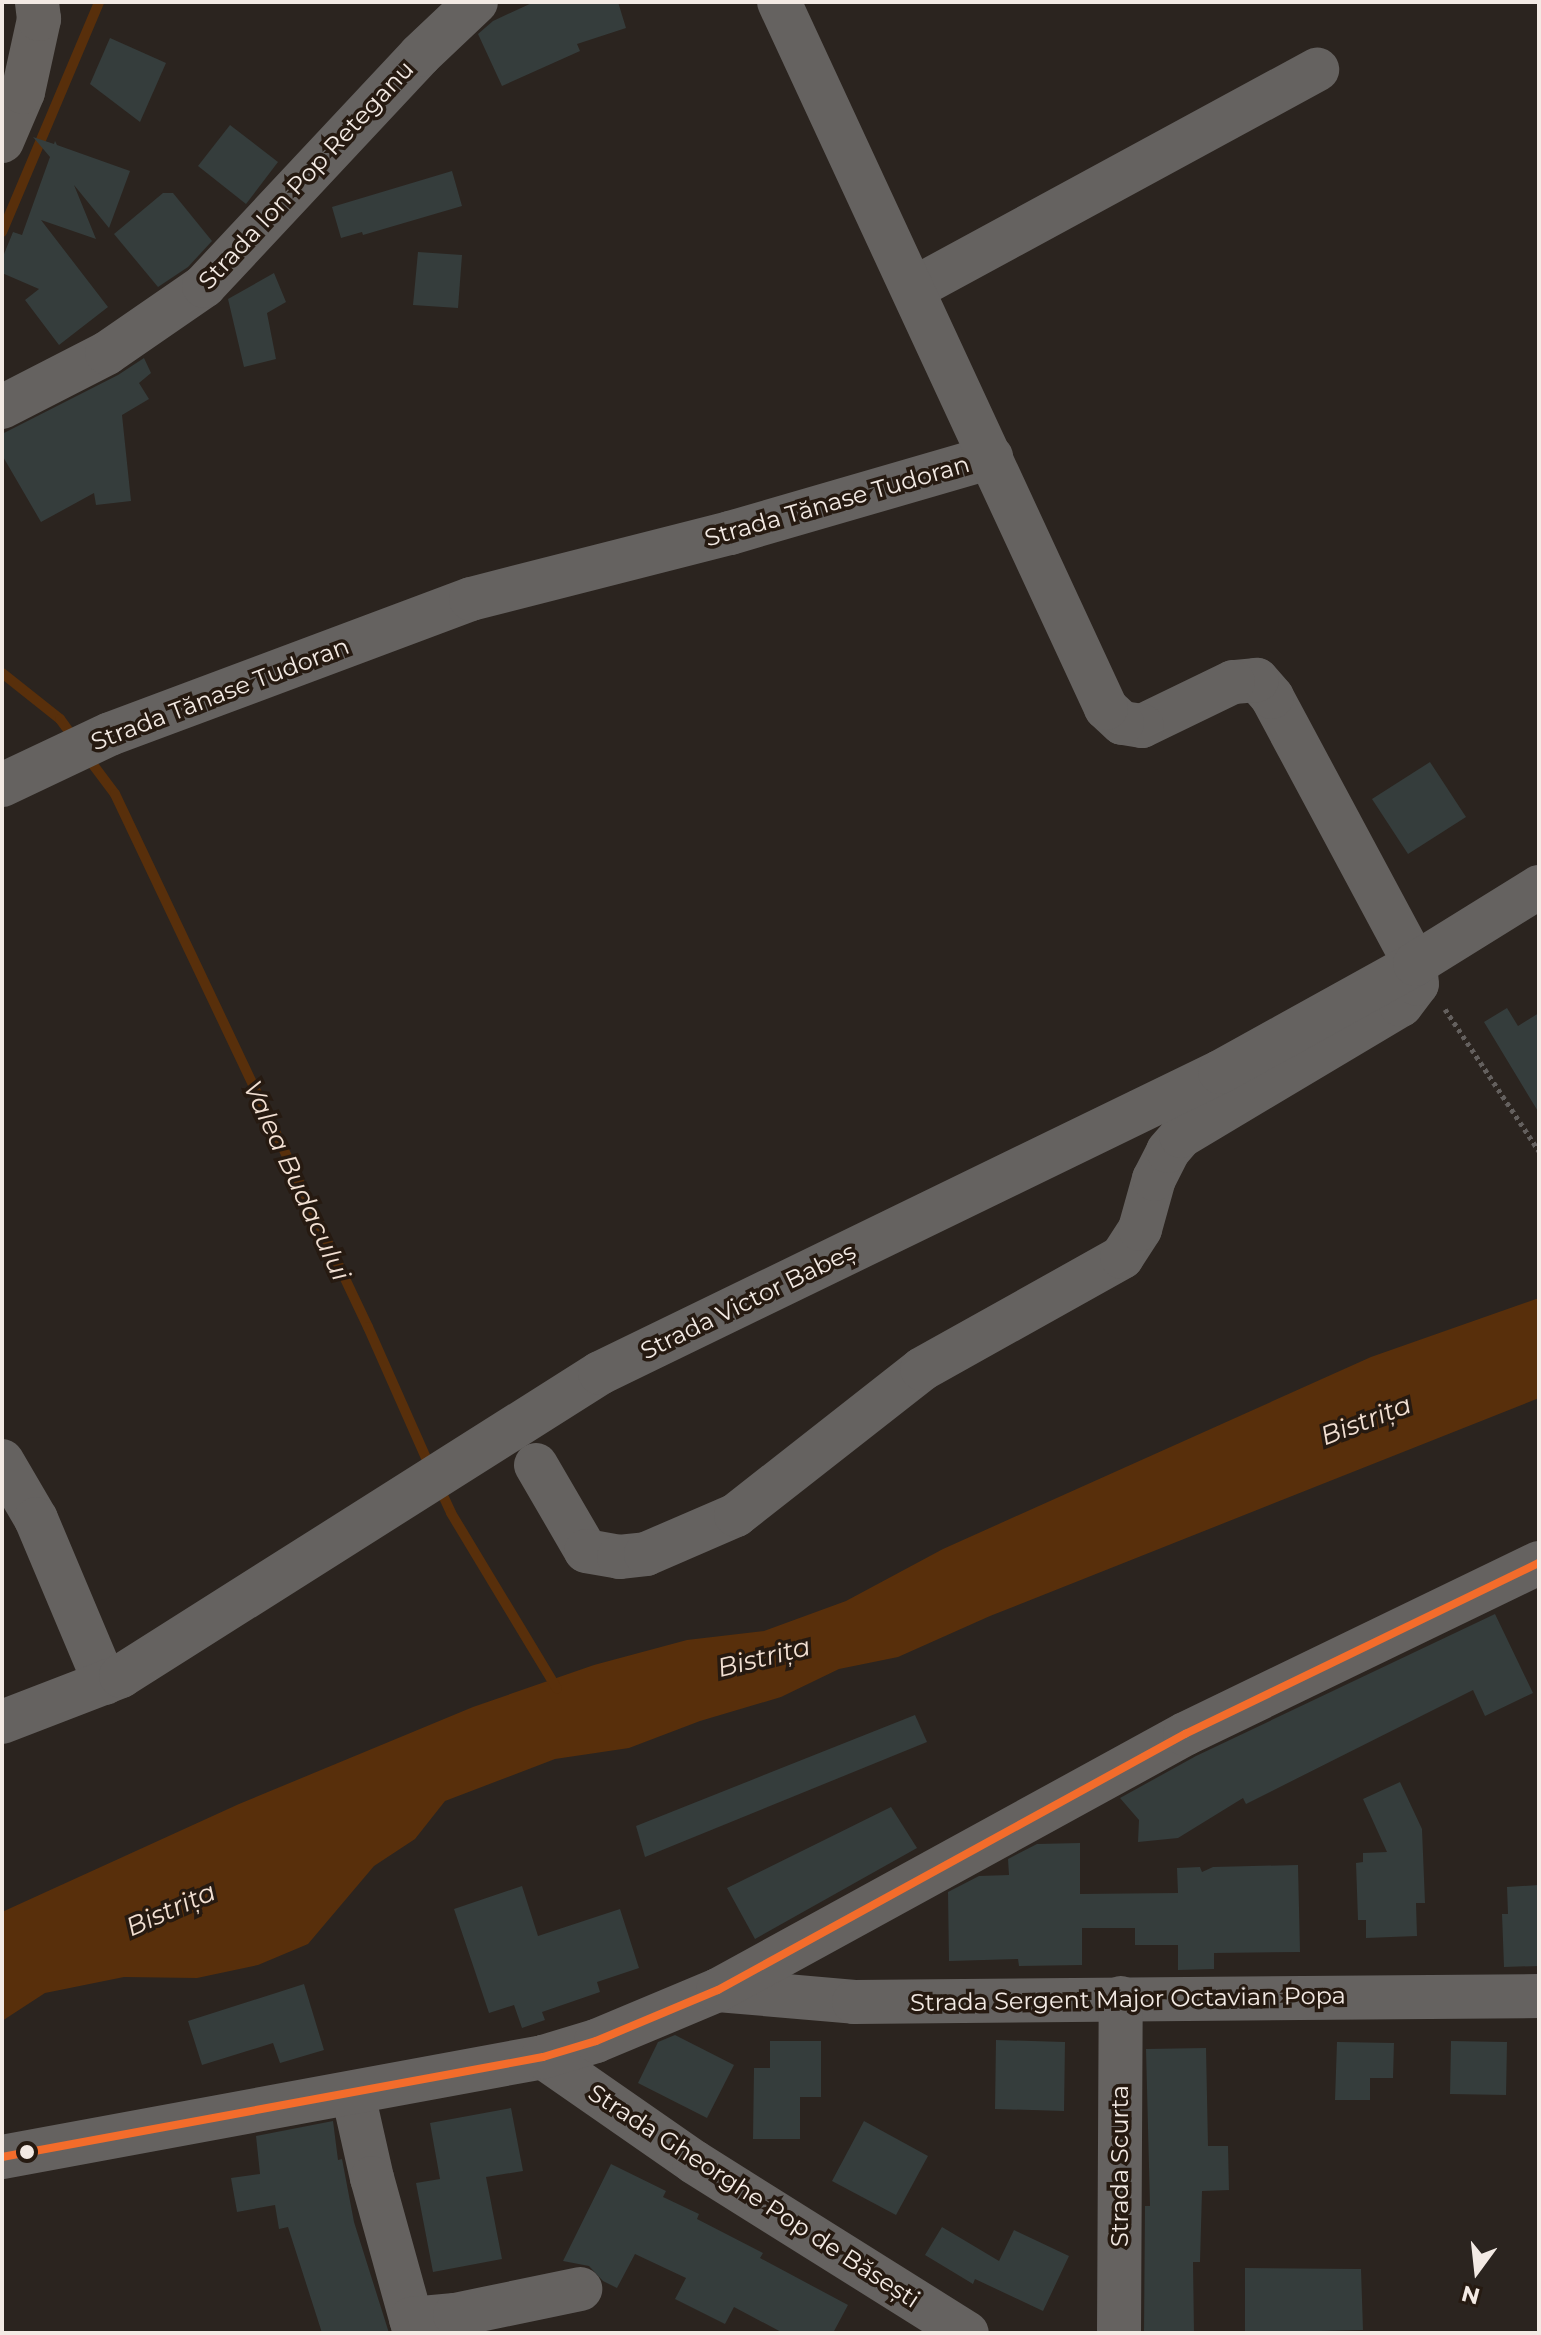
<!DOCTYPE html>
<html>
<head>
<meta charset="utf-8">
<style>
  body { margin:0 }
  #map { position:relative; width:1541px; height:2335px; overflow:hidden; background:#2b241f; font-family:Montserrat,sans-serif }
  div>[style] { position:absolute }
  .water>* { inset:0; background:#582f0b }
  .stream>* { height:10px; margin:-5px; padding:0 5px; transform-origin:5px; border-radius:5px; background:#582f0b }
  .building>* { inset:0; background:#353d3c }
  .path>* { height:5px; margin-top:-2.5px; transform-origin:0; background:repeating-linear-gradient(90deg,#64605e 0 4px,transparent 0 8px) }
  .minor>* { height:44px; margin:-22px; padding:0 22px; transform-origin:22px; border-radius:22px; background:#656260 }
  .major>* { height:44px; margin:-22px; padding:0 22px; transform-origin:22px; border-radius:22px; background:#66625f }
  .bus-1>* { height:8px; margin:-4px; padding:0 4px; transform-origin:4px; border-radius:4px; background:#f36c2b }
  .dots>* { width:22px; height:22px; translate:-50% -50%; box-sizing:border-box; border:4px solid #261a11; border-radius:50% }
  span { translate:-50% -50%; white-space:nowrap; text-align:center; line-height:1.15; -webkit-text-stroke:7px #261a11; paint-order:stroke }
  .street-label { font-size:24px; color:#f3eae4 }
  .water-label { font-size:26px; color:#f2e0d3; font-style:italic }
  .frame { position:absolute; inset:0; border:4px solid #f3eae4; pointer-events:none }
  .north { position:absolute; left:1437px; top:2231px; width:80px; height:80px; -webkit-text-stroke:6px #261a11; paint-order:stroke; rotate:195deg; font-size:22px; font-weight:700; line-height:32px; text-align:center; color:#f3eae4 }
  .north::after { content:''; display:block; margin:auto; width:28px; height:36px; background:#f3eae4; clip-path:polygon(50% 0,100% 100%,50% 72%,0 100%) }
</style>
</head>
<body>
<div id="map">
  <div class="water">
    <div style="clip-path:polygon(1539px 1298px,1539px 1398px,990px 1616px,898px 1657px,839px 1669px,781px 1697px,700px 1721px,629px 1748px,555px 1759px,445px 1801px,415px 1839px,374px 1866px,308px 1944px,258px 1965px,197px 1978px,124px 1977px,45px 1993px,2px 2021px,2px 1912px,239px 1804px,473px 1707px,594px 1665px,687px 1640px,764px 1631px,846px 1601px,943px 1549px,1371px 1357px)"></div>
  </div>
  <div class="stream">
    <div style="left:2px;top:232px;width:250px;rotate:-67.1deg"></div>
    <div style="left:2px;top:673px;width:74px;rotate:38.4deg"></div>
    <div style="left:60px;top:719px;width:24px;rotate:54deg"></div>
    <div style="left:88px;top:758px;width:45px;rotate:53.1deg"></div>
    <div style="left:115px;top:794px;width:590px;rotate:64.61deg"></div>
    <div style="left:368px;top:1327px;width:153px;rotate:66.1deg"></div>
    <div style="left:440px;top:1489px;width:26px;rotate:65deg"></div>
    <div style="left:451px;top:1513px;width:205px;rotate:58.9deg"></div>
  </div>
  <div class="building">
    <div style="clip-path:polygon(534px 2px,618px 2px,626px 28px,577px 44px,580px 51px,502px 86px,478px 34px,493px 21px)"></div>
    <div style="clip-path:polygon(110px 38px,166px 63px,140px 122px,90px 84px)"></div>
    <div style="clip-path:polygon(230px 125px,278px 162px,246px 204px,198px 166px)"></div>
    <div style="clip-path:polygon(33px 137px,54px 144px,55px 141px,57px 145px,130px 171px,109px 228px,74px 185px,96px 239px,41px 220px,108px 307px,59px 345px,25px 300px,39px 289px,2px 273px,2px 259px,13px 232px,22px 235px,50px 157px)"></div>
    <div style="clip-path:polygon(452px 171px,462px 206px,363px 235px,362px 232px,341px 238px,332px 207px)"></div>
    <div style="clip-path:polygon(163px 193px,173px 193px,212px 241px,188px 267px,158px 287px,114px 234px)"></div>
    <div style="clip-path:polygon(418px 252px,462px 255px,458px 308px,413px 305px)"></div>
    <div style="clip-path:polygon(274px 273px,286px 302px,267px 313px,276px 359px,244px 367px,228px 299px)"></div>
    <div style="clip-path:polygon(144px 358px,151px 373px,139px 383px,149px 399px,122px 415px,131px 501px,96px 505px,94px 493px,41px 522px,2px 455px,2px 434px,118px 375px)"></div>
    <div style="clip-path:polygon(1430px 762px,1466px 817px,1408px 854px,1372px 799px)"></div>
    <div style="clip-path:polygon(1507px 1008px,1518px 1026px,1539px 1013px,1539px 1113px,1484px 1022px)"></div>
    <div style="clip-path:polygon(1495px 1614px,1533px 1693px,1485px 1716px,1473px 1690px,1246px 1804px,1243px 1798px,1178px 1838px,1138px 1842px,1139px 1820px,1120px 1798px,1196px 1756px)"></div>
    <div style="clip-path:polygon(915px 1715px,927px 1742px,645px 1857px,636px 1826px)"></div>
    <div style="clip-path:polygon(1400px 1782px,1422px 1829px,1425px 1903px,1416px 1903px,1417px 1936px,1366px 1938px,1366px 1920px,1358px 1920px,1356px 1863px,1363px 1862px,1363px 1853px,1387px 1852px,1363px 1799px)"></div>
    <div style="clip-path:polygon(891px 1807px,917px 1848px,755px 1939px,727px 1888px)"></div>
    <div style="clip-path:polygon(1080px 1843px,1080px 1894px,1178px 1893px,1177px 1868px,1200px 1867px,1202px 1872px,1213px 1867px,1298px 1865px,1300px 1952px,1214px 1953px,1214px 1969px,1178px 1970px,1178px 1945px,1135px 1945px,1135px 1928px,1082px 1928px,1082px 1965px,1019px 1966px,1018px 1959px,949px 1961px,948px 1892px,979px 1876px,1009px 1875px,1008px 1859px,1037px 1844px)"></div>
    <div style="clip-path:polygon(1539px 1885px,1539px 1966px,1504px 1967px,1502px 1914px,1508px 1914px,1507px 1887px)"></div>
    <div style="clip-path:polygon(522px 1886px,538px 1936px,620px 1909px,639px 1968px,597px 1982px,600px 1992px,542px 2012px,545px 2020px,522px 2028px,514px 2005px,489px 2013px,454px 1909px)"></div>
    <div style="clip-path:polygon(304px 1984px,324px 2050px,280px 2063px,273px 2043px,202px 2065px,188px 2021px)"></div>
    <div style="clip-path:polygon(675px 2035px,734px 2065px,707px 2118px,638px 2083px,658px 2042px)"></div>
    <div style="clip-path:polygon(996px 2040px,1065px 2042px,1064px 2111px,995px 2109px)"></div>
    <div style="clip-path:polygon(770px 2041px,821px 2041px,821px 2097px,800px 2097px,800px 2139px,753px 2139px,754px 2068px,770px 2068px)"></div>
    <div style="clip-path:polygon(1451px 2041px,1507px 2042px,1506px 2095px,1450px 2094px)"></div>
    <div style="clip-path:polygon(1337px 2042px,1394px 2043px,1393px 2078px,1370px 2078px,1370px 2100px,1335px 2100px)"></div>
    <div style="clip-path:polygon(1206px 2048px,1208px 2146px,1228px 2146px,1229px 2190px,1202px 2191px,1200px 2262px,1193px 2262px,1194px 2333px,1144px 2333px,1145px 2206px,1150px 2206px,1146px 2049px)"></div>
    <div style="clip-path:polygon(511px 2108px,523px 2171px,486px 2177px,502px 2259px,433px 2272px,416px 2183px,440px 2179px,430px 2123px)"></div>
    <div style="clip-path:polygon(333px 2121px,338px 2160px,342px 2159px,354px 2222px,389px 2333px,322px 2333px,288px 2227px,279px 2229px,275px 2205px,237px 2212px,231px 2178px,260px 2174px,256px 2136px)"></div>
    <div style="clip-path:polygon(864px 2121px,928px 2156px,896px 2215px,832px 2181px)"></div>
    <div style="clip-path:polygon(611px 2164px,666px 2191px,663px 2197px,699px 2214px,697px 2219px,763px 2253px,760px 2258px,848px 2305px,833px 2333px,783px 2333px,734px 2307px,725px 2324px,675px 2299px,686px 2278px,635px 2254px,617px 2288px,603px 2281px,589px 2266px,563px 2261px)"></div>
    <div style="clip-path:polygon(942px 2227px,999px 2261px,1014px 2230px,1069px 2256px,1043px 2311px,975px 2279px,973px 2284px,925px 2255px)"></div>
    <div style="clip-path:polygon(1245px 2268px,1361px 2269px,1363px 2330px,1245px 2333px)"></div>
  </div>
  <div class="path">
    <div style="left:1445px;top:1009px;width:170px;rotate:56.5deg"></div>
  </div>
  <div class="minor">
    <div style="left:913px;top:289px;width:460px;rotate:-28.5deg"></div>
    <div style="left:2px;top:407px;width:118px;rotate:-27.2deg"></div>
    <div style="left:107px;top:353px;width:118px;rotate:-34.6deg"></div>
    <div style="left:204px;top:286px;width:316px;rotate:-46.9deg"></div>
    <div style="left:420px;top:55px;width:77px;rotate:-43.4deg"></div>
    <div style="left:2px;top:785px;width:119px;rotate:-25.3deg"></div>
    <div style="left:110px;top:734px;width:385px;rotate:-20.5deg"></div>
    <div style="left:471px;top:599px;width:267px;rotate:-14.3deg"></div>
    <div style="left:730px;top:533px;width:272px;rotate:-16.2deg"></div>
    <div style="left:2px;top:1461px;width:67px;rotate:59.6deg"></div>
    <div style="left:36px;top:1519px;width:178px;rotate:67.2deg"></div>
    <div style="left:536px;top:1465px;width:99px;rotate:59.8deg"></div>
    <div style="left:586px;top:1551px;width:34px;rotate:10deg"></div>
    <div style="left:619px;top:1557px;width:27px;rotate:-6deg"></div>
    <div style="left:646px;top:1554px;width:98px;rotate:-23.4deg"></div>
    <div style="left:736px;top:1515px;width:236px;rotate:-38.1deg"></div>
    <div style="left:922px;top:1369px;width:229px;rotate:-29.2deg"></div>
    <div style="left:1122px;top:1257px;width:33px;rotate:-57deg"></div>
    <div style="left:1140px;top:1229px;width:52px;rotate:-74.4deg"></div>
    <div style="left:1154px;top:1179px;width:31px;rotate:-63deg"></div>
    <div style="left:1168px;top:1151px;width:20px;rotate:-49deg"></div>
    <div style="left:1181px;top:1136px;width:256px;rotate:-30.8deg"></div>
    <div style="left:1401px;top:1005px;width:26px;rotate:-53deg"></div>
    <div style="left:1417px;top:984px;width:20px;rotate:-96deg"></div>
    <div style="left:1415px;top:964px;width:303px;rotate:-118.2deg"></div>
    <div style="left:1272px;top:697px;width:23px;rotate:-131deg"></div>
    <div style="left:1257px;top:680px;width:24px;rotate:175deg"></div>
    <div style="left:1233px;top:682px;width:101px;rotate:154.2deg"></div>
    <div style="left:1142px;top:726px;width:20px;rotate:-171deg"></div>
    <div style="left:1122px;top:723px;width:22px;rotate:-137deg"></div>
    <div style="left:1106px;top:708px;width:778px;rotate:-114.85deg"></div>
    <div style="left:2px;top:1722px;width:128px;rotate:-21.1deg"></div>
    <div style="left:121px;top:1676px;width:567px;rotate:-32.32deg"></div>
    <div style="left:600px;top:1373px;width:689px;rotate:-25.9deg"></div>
    <div style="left:1220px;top:1072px;width:223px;rotate:-29deg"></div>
    <div style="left:1415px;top:964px;width:146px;rotate:-31.8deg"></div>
    <div style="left:718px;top:1990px;width:137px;rotate:5deg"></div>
    <div style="left:854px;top:2002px;width:685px;rotate:-0.5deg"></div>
    <div style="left:543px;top:2057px;width:184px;rotate:34.8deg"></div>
    <div style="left:694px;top:2162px;width:322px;rotate:32.1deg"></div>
    <div style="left:353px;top:2094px;width:86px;rotate:77.3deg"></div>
    <div style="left:372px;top:2178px;width:161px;rotate:74.5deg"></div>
    <div style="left:2px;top:2157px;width:550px;rotate:-10.47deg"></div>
    <div style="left:543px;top:2057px;width:55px;rotate:-16.8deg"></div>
    <div style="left:596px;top:2041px;width:132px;rotate:-22.7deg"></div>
    <div style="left:718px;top:1990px;width:533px;rotate:-28.73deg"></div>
    <div style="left:1185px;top:1734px;width:393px;rotate:-25.8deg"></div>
    <div style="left:411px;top:2319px;width:44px;rotate:-5.2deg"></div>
    <div style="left:455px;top:2315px;width:128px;rotate:-11.7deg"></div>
    <div style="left:1119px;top:2333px;width:335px;rotate:-89.7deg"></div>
  </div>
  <div class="major">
    <div style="left:2px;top:141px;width:53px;rotate:-66.8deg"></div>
    <div style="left:23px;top:92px;width:75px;rotate:-77.6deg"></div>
    <div style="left:39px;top:19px;width:17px;rotate:-97deg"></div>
  </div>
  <div class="bus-1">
    <div style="left:2px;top:2157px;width:550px;rotate:-10.47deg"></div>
    <div style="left:543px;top:2057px;width:55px;rotate:-16.8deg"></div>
    <div style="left:596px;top:2041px;width:132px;rotate:-22.7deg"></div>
    <div style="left:718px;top:1990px;width:533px;rotate:-28.73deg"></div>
    <div style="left:1185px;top:1734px;width:393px;rotate:-25.8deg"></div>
  </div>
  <div class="dots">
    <div style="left:27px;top:2152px;background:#f3eae4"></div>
  </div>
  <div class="street-label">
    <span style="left:306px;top:175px;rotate:-47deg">Strada Ion Pop Reteganu</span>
    <span style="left:837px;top:501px;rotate:-16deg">Strada Tănase Tudoran</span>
    <span style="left:220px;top:694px;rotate:-21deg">Strada Tănase Tudoran</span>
    <span style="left:748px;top:1301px;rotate:-26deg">Strada Victor Babeș</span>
    <span style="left:1128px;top:1999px;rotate:-1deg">Strada Sergent Major Octavian Popa</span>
    <span style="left:1120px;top:2166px;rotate:-90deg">Strada Scurta</span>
    <span style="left:754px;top:2196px;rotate:33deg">Strada Gheorghe Pop de Băsești</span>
  </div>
  <div class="water-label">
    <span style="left:296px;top:1181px;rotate:65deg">Valea Budacului</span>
    <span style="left:1366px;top:1421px;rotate:-21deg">Bistrița</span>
    <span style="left:764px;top:1658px;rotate:-14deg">Bistrița</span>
    <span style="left:171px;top:1910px;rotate:-24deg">Bistrița</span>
  </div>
  <div class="frame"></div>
  <div class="north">N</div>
</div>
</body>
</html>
